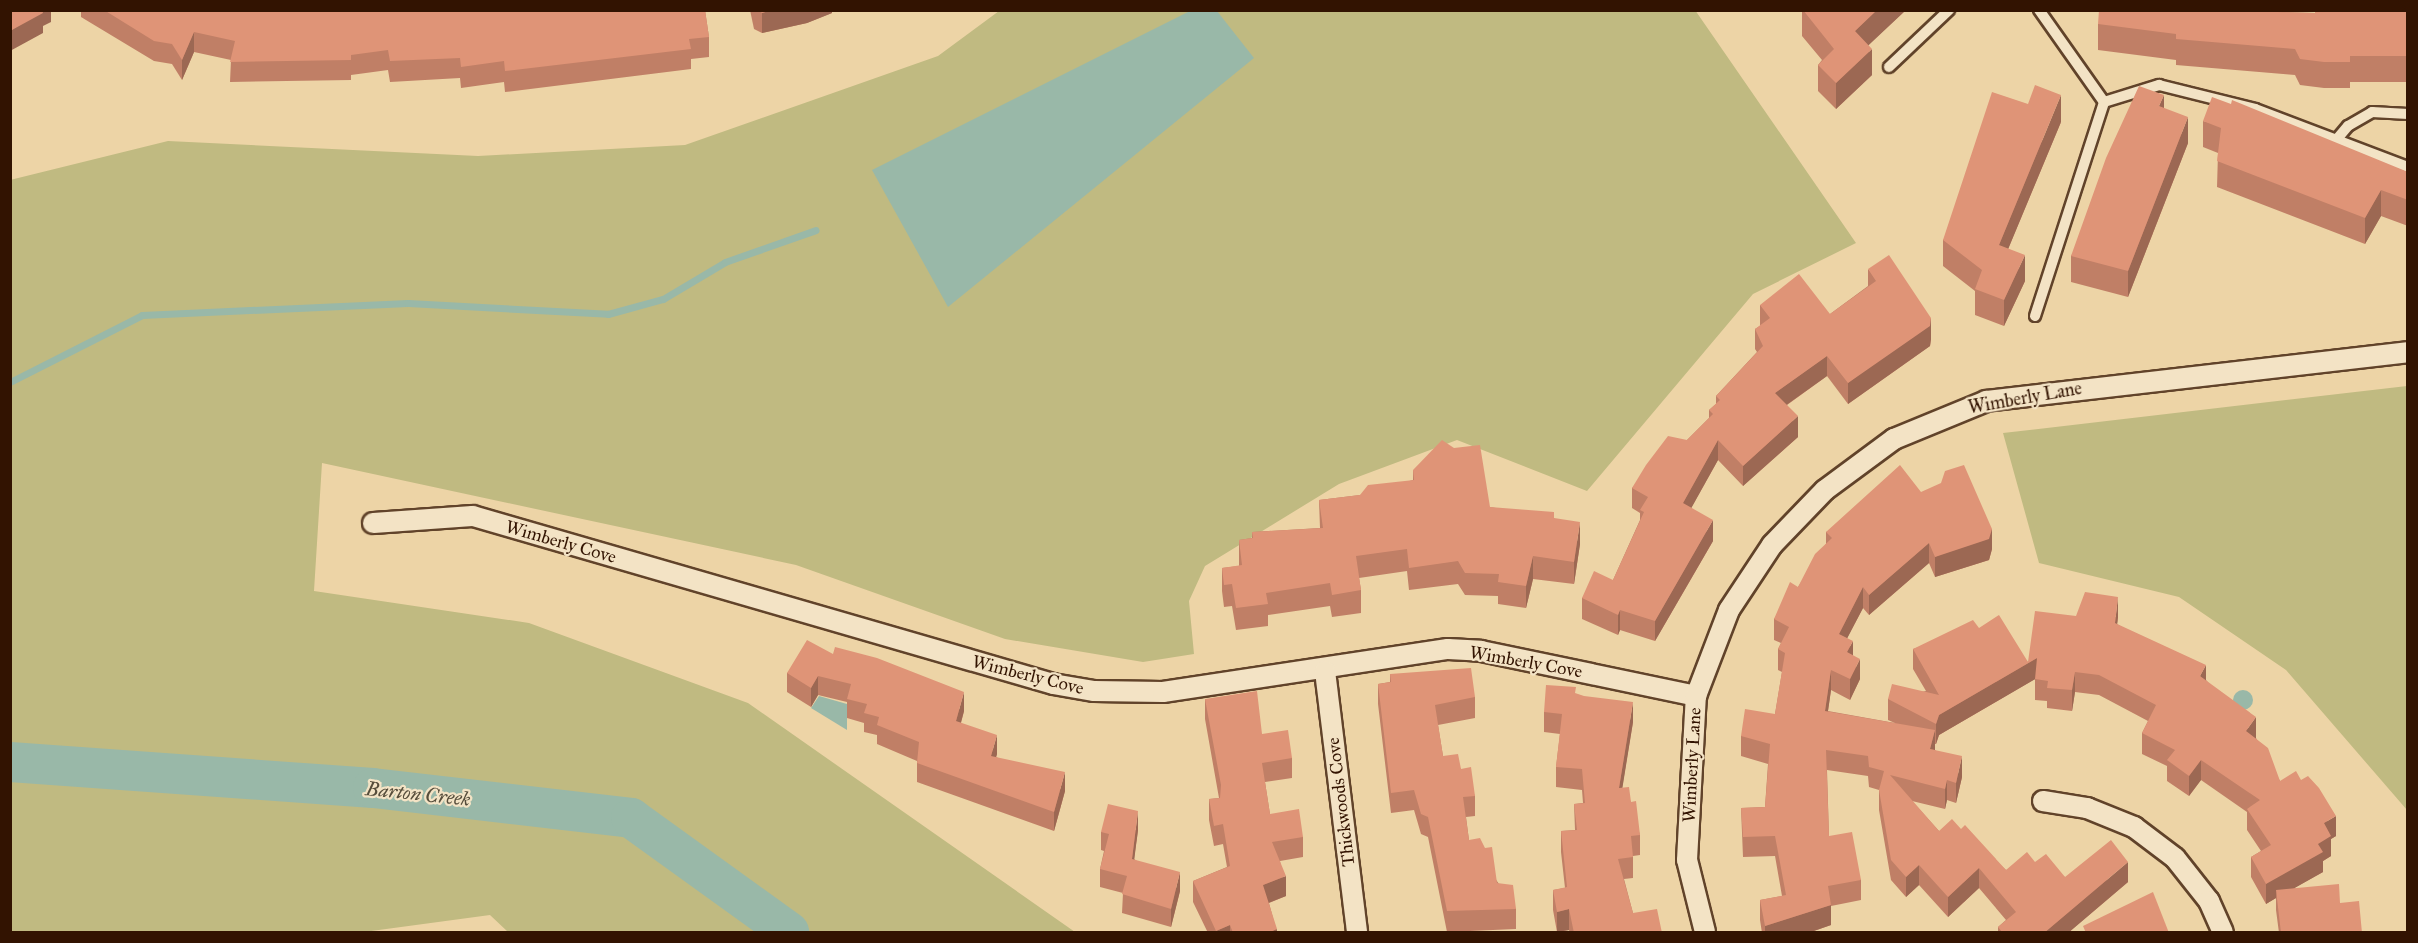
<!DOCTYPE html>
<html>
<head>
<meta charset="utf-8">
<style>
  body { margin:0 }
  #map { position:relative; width:2418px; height:943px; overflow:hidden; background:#edd4a6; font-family:"IM FELL Great Primer",serif }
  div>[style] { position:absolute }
  .green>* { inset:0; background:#c0ba81 }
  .water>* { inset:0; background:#99b8a8 }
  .round { border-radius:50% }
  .stream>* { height:7px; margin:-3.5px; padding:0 3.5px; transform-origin:3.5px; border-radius:3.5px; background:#99b8a8 }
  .river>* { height:40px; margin:-20px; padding:0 20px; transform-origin:20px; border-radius:20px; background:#99b8a8 }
  .roads { filter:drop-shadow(2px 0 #61432a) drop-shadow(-2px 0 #61432a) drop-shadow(0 2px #61432a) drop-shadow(0 -2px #61432a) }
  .lane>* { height:10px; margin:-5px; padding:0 5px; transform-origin:5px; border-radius:5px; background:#f3e3c5 }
  .street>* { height:20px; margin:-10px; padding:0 10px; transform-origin:10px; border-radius:10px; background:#f3e3c5 }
  .wall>* { inset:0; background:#c07f66 }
  .shaded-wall>* { inset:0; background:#9c6853 }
  .building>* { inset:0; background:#df9477 }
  span { translate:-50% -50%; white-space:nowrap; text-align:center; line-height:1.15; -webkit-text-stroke:4.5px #f3e3c5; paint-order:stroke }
  .street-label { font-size:18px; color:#321301 }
  .water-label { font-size:20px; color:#564d3b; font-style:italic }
  .frame { position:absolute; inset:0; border:12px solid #321301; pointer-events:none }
</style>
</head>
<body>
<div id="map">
  <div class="green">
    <div style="clip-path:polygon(1695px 10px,1856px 243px,1753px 294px,1587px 491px,1457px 440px,1339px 484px,1205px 566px,1189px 601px,1194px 654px,1143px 662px,1005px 639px,796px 565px,322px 463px,314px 591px,529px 623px,748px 703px,1075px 932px,508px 932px,490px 915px,364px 932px,11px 932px,10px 180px,168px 141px,478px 156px,685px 145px,938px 56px,999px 11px)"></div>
    <div style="clip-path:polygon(2407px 386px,2408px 386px,2407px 810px,2286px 670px,2179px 597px,2039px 563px,2003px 433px)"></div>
  </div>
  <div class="water">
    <div style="clip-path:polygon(1192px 10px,1217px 11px,1254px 58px,948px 307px,872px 170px)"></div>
    <div class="round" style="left:2233px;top:690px;width:20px;height:20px"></div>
    <div style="clip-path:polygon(819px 696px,847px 704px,847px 730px,811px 708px)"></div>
  </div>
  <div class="stream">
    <div style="left:10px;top:382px;width:148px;rotate:-26.9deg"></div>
    <div style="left:142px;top:315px;width:266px;rotate:-2.6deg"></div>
    <div style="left:408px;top:303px;width:200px;rotate:3.1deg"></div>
    <div style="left:608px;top:314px;width:57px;rotate:-15.3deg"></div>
    <div style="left:663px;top:299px;width:72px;rotate:-30.8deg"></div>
    <div style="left:725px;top:262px;width:96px;rotate:-19.4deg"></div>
  </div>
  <div class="river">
    <div style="left:10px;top:762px;width:364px;rotate:4.1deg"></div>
    <div style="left:373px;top:788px;width:260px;rotate:6.6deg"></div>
    <div style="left:631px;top:818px;width:195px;rotate:35.8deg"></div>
  </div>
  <div class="roads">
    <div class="lane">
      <div style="left:1889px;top:67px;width:83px;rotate:-43.5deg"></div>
      <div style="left:2104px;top:102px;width:58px;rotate:-17.2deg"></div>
      <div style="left:2159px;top:85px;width:99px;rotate:14deg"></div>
      <div style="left:2255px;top:109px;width:164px;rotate:20.8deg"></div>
      <div style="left:2337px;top:139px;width:17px;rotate:-50deg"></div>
      <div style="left:2348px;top:126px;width:28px;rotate:-30deg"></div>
      <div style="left:2372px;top:112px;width:36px;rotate:3deg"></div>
      <div style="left:2035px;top:316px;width:225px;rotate:-72.1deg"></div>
      <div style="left:2104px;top:102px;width:113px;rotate:-125.2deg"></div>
    </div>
    <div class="street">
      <div style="left:373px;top:523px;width:100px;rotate:-4deg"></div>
      <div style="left:473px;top:516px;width:604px;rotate:16.15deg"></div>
      <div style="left:1053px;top:684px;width:42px;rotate:9.7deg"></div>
      <div style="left:1094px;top:691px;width:69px;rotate:0.8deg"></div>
      <div style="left:1163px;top:692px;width:288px;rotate:-8.6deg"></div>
      <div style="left:1448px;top:649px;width:33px;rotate:3deg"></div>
      <div style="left:1481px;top:651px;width:220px;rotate:11.8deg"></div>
      <div style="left:1325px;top:671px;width:263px;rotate:83deg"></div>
      <div style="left:2043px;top:801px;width:45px;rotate:9deg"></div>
      <div style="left:2087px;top:808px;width:51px;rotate:22deg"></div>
      <div style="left:2134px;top:827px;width:51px;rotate:37.1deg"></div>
      <div style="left:2175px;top:858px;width:55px;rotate:51.7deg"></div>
      <div style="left:2209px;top:901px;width:34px;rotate:66deg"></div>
      <div style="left:1705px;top:932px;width:74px;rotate:-104deg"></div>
      <div style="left:1687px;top:860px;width:164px;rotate:-86.9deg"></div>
      <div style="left:1696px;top:696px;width:92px;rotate:-69deg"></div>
      <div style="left:1729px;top:610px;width:78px;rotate:-56.5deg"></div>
      <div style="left:1772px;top:545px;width:76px;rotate:-46.1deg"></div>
      <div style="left:1825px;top:490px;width:86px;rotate:-36.5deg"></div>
      <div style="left:1894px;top:439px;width:100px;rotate:-22.4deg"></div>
      <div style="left:1986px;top:401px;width:425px;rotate:-6.6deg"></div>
    </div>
  </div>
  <div class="wall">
    <div style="clip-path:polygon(81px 10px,705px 10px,709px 37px,709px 57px,691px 59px,691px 69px,505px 92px,504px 82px,461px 88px,460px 78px,390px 82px,388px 70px,351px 75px,351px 80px,230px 82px,231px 60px,194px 52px,182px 80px,172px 64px,154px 61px,81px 17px)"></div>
    <div style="clip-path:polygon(750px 10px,832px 10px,832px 13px,807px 23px,762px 33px,754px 29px)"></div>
    <div style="clip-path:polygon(1802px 10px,1906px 10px,1868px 45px,1872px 75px,1836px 109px,1818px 91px,1818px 65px,1822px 60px,1802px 36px)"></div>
    <div style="clip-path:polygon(2279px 10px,2279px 12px,2315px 13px,2408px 10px,2408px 82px,2350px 82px,2350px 88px,2324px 88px,2300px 85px,2295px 75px,2176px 65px,2176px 60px,2098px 50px,2098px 24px)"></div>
    <div style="clip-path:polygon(2164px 108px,2188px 143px,2128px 297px,2071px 282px,2071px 256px)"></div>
    <div style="clip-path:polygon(2203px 121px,2408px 172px,2408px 226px,2381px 216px,2365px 244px,2217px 187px,2218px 153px,2203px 147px)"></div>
    <div style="clip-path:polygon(2061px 122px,2008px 249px,2025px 281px,2004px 326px,1975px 315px,1975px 291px,1943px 266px,1943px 240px)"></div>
    <div style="clip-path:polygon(1868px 269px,1931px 339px,1930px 346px,1848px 404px,1827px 376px,1787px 405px,1798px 437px,1743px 486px,1718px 460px,1691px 508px,1713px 541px,1655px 641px,1620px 630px,1618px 635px,1582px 619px,1582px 598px,1613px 580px,1640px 520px,1640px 513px,1632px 508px,1632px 488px,1687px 440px,1709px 418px,1709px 410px,1716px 404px,1716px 396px,1757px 352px,1755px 349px,1755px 329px,1760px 326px,1760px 305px,1830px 314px,1868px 286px)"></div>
    <div style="clip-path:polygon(1413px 470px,1490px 507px,1554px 518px,1580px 544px,1574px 584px,1533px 579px,1526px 608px,1498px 604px,1498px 596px,1465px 595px,1458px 584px,1409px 590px,1407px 571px,1359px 578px,1361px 590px,1361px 613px,1332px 617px,1330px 606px,1268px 615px,1268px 626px,1236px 630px,1232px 606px,1224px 607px,1222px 591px,1222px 568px,1239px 566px,1239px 540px,1252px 538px,1252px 532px,1320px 528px,1319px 500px,1360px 495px,1413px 480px)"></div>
    <div style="clip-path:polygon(1921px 492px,1992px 549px,1989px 560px,1935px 577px,1929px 563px,1869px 615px,1863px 608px,1847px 638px,1860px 679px,1850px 700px,1831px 690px,1828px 711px,1895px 723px,1888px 720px,1888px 699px,1926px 691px,1913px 669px,1913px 649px,1979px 628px,2028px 662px,2076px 616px,2118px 617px,2117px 624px,2206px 680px,2256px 738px,2280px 781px,2301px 780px,2336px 836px,2331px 839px,2331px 856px,2323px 861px,2323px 872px,2294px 888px,2340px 903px,2362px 933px,2279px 933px,2276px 910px,2276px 898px,2266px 904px,2251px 877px,2251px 857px,2261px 851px,2247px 830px,2247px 812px,2201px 780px,2189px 796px,2167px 781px,2167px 766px,2142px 754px,2142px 733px,2148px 721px,2099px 695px,2075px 692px,2072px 711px,2047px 708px,2047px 701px,2035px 700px,2035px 679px,1939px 735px,1936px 744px,1935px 744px,1935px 750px,1962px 777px,1956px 803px,1947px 800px,1945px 809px,1912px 801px,1939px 831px,1961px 829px,2006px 870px,2035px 862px,2065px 877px,2128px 882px,2068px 933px,1998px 933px,1998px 927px,2006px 920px,1979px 888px,1948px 917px,1919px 885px,1906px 897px,1891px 880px,1879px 810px,1879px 790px,1869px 787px,1868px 776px,1827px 770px,1829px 836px,1861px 880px,1861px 900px,1831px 906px,1831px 925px,1808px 933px,1762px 933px,1760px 920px,1760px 900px,1782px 896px,1775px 856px,1743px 857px,1741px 808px,1765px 807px,1768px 764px,1741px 756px,1741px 736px,1775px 714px,1782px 672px,1778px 670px,1778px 649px,1781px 643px,1774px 640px,1774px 619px,1798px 587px,1826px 544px,1826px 532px)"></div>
    <div style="clip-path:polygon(833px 654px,964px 711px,961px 723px,997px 754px,996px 757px,1065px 791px,1054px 831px,917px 782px,917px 761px,877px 744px,877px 735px,864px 732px,864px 723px,847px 718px,847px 702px,818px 695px,811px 707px,787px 692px,787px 673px)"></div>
    <div style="clip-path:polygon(1390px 674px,1475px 697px,1475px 718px,1438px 725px,1443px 756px,1461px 769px,1475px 796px,1475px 816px,1466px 817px,1469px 840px,1516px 909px,1516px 929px,1447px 932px,1428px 837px,1421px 834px,1414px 810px,1391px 813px,1378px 704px,1378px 684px,1390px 682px)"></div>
    <div style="clip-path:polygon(1576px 694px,1633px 722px,1622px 788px,1631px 802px,1640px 835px,1640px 855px,1633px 856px,1633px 878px,1624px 879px,1633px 913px,1662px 933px,1570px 933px,1569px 930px,1557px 932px,1553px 910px,1553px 890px,1565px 888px,1561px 852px,1561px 831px,1575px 830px,1574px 804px,1583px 803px,1582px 790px,1556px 787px,1556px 767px,1560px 734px,1544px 732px,1544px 712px)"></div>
    <div style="clip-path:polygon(1205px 699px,1262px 734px,1292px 758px,1292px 778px,1265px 782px,1270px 814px,1303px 837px,1303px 857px,1280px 861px,1286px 896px,1269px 903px,1277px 933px,1208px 933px,1193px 902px,1193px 881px,1227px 867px,1223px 844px,1214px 846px,1209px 820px,1209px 799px,1219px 798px,1205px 719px)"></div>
    <div style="clip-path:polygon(1138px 830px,1134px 859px,1180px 891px,1171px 927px,1122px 913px,1123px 893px,1100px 887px,1100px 869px,1104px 851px,1101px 850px,1101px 832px)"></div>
  </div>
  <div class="shaded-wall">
    <div style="clip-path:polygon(41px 10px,51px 10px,51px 22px,43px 26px,43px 33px,10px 51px,10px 31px)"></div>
    <div style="clip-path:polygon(772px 10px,832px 10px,832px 13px,807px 23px,762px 33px,762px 13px)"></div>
    <div style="clip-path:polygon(1877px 10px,1906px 10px,1855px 58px,1855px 31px)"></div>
    <div style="clip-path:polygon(194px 32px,194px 52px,182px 80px,182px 60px)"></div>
    <div style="clip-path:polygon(1872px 49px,1872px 75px,1836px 109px,1836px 83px)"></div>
    <div style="clip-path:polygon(2061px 95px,2061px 122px,1999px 271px,1999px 245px)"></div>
    <div style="clip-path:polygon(2164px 95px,2164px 121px,2159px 106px)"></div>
    <div style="clip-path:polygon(2188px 117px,2188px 143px,2128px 297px,2128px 271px)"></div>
    <div style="clip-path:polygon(2381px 190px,2381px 216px,2365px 244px,2365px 218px)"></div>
    <div style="clip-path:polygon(2025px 255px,2025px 281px,2004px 326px,2004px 300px)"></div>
    <div style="clip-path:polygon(1931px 318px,1931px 339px,1930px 346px,1848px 404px,1848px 383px)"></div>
    <div style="clip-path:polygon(1827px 356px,1827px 376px,1775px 413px,1775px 393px)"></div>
    <div style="clip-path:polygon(1798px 416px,1798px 437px,1743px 486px,1743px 466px)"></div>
    <div style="clip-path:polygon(1718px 440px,1718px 460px,1683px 523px,1683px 503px)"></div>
    <div style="clip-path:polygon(1713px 520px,1713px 541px,1655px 641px,1655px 621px)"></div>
    <div style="clip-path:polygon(1580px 522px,1580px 544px,1574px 584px,1574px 562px)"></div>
    <div style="clip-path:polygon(1992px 529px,1992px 549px,1989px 560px,1935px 577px,1935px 557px)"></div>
    <div style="clip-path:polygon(1929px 543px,1929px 563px,1869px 615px,1869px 595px)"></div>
    <div style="clip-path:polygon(1533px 556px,1533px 579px,1526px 608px,1526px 586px)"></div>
    <div style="clip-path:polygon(1863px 587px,1863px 608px,1839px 654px,1839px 634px)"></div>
    <div style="clip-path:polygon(2118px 597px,2118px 617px,2115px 643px,2115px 623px)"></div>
    <div style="clip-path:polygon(1620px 610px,1620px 630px,1618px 635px,1618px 615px)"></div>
    <div style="clip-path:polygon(1853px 641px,1853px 661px,1847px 652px)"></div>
    <div style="clip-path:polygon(2037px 658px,2037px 678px,1939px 735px,1936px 744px,1936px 724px,1939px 715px)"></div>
    <div style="clip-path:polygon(1860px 659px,1860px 679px,1850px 700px,1850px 679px)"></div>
    <div style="clip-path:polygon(2206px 665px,2206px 685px,2200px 676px)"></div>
    <div style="clip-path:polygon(1831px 670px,1831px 690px,1825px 731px,1825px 711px)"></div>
    <div style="clip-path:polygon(2075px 672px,2075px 692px,2072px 711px,2072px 690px)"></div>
    <div style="clip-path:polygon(818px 676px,818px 695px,811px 707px,811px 688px)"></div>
    <div style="clip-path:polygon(964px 692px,964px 711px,956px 740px,956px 721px)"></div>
    <div style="clip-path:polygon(1633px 702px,1633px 722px,1619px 809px,1619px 788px)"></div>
    <div style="clip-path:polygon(2256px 717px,2256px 738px,2246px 751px,2246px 731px)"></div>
    <div style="clip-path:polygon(1935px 730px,1935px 750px,1930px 749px)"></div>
    <div style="clip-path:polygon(997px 735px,997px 754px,991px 775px,991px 756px)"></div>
    <div style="clip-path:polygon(1962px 756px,1962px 777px,1956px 803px,1956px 783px)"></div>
    <div style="clip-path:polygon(2201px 760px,2201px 780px,2189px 796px,2189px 776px)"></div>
    <div style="clip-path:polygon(1065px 772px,1065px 791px,1054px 831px,1054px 812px)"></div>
    <div style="clip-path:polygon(1947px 780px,1947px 800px,1945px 809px,1945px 789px)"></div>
    <div style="clip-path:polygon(1138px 811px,1138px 830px,1132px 877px,1132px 859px)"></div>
    <div style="clip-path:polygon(2336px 816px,2336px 836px,2331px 839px,2331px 856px,2323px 861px,2323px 872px,2277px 898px,2276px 890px,2276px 898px,2266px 904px,2266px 884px,2324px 823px)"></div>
    <div style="clip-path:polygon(2128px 862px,2128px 882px,2068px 933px,2044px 933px)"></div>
    <div style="clip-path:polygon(1919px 865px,1919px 885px,1906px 897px,1906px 877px)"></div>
    <div style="clip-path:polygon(1979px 868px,1979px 888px,1948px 917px,1948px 897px)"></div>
    <div style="clip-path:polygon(1180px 872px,1180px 891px,1171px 927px,1171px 909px)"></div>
    <div style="clip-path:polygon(1286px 876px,1286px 896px,1263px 905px,1263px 885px)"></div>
    <div style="clip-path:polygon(1831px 905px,1831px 925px,1808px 933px,1765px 933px,1765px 926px)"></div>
    <div style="clip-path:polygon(1569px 909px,1569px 930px,1557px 932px,1557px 912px)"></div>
    <div style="clip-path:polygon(1230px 925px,1230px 933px,1216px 933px,1216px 931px)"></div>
    <div style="clip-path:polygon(1277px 929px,1277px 933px,1270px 933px,1270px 932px)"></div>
  </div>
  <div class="building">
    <div style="clip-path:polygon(10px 10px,42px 10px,43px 13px,10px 31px)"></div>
    <div style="clip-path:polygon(104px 10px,705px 10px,709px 37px,689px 39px,691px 49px,505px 71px,504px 61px,461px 67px,460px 58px,390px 61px,388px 50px,351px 55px,351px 60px,230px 62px,235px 41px,194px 32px,182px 60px,172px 44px,154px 41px)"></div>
    <div style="clip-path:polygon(757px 10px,772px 10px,762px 13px)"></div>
    <div style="clip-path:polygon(1803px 10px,1877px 10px,1855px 31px,1872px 49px,1836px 83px,1818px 65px,1834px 49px)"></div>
    <div style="clip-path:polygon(2099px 10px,2277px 10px,2277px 12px,2315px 13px,2315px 10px,2408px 10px,2408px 56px,2350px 56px,2350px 62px,2324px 62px,2300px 59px,2295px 49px,2176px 39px,2176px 34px,2098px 24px)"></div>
    <div style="clip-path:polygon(2035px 85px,2061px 95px,1999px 245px,2025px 255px,2004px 300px,1975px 289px,1982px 270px,1943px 240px,1992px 92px,2028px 104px)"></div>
    <div style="clip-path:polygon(2139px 86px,2164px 95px,2159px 106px,2188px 117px,2128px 271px,2071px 256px,2106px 158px)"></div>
    <div style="clip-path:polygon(2212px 97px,2231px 104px,2232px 100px,2408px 172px,2408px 200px,2381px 190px,2365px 218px,2217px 161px,2221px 128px,2203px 121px)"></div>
    <div style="clip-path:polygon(1889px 255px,1931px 318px,1930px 326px,1848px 383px,1827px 356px,1775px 393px,1798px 416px,1743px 466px,1718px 440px,1683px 503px,1713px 520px,1655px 621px,1620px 610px,1618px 615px,1582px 598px,1594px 571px,1613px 580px,1644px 512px,1640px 510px,1648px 497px,1632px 488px,1646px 465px,1668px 436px,1687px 440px,1713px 414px,1709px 410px,1720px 400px,1716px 396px,1763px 346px,1755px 329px,1770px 318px,1760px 305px,1799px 274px,1830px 314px,1876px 281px,1868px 269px)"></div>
    <div style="clip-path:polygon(1442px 440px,1454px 448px,1480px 445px,1490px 507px,1554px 512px,1554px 518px,1580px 522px,1574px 562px,1533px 556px,1526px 586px,1498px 582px,1499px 574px,1465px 573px,1458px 561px,1409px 568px,1407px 549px,1356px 556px,1361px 590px,1332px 595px,1330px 583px,1266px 593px,1268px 604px,1236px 608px,1232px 584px,1224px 585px,1222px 568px,1242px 565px,1239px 540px,1253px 538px,1252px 532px,1323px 528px,1319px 500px,1360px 495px,1368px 485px,1414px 480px,1413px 470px)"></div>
    <div style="clip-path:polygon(1900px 465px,1921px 492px,1941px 483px,1945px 471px,1964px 465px,1992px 529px,1989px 539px,1935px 557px,1929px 543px,1869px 595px,1863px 587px,1839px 634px,1853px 641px,1847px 652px,1860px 659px,1850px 679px,1831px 670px,1825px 711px,1935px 730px,1930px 749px,1962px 756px,1956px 783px,1947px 780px,1945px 789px,1890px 775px,1939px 831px,1952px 819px,1961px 829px,1965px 825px,2006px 870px,2027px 852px,2035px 862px,2046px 854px,2065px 877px,2111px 840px,2128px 862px,2044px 933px,2001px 933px,2002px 932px,1998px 927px,2016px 912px,1979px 868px,1948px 897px,1919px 865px,1906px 877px,1891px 860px,1879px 790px,1884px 771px,1869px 767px,1868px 756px,1826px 750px,1829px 836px,1852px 832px,1861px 880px,1828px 886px,1831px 905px,1765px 926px,1760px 900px,1786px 895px,1775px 836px,1743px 837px,1741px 808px,1765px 807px,1770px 744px,1741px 736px,1745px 709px,1775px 714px,1785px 653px,1778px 649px,1789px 627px,1774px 619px,1790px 582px,1798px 587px,1815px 554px,1832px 538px,1826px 532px)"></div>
    <div style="clip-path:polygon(2085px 592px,2118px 597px,2115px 623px,2206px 665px,2200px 676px,2256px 717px,2246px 731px,2268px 748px,2280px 781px,2296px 771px,2301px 780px,2308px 776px,2319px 788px,2336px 816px,2324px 823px,2331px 836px,2318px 844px,2323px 852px,2266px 884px,2251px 857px,2271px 845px,2247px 809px,2260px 800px,2201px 760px,2189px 776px,2167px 760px,2175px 750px,2142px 733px,2156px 705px,2099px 675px,2075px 672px,2072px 690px,2047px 688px,2048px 681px,2035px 679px,2037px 658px,1939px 715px,1936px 724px,1888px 699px,1892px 684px,1939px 695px,1913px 649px,1973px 620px,1979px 628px,1999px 615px,2028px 662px,2035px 611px,2076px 616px)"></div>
    <div style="clip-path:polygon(807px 640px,833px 654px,835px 647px,877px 658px,964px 692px,956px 721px,997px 735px,991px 756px,1065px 772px,1054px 812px,917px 763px,919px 742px,877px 725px,879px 717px,864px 713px,867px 704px,847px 699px,851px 684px,818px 676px,811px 688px,787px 673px)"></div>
    <div style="clip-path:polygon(1471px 668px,1475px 697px,1435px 705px,1443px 756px,1458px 754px,1461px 769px,1471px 767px,1475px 796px,1463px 797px,1469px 840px,1480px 838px,1485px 848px,1492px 847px,1497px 883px,1513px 885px,1516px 909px,1447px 911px,1428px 817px,1421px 814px,1414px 790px,1391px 793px,1378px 684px,1391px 682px,1390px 674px)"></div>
    <div style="clip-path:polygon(1546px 685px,1576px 687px,1575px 693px,1584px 696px,1633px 702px,1619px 788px,1629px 787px,1631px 802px,1636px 801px,1640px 835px,1631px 836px,1633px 857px,1618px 859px,1633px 913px,1657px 909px,1662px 933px,1574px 933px,1569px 909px,1557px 912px,1553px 890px,1567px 887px,1561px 831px,1577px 830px,1574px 804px,1585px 803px,1582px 769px,1556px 767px,1562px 714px,1544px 712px)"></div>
    <div style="clip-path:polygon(1257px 691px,1262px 734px,1288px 730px,1292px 758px,1262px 763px,1270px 814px,1299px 809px,1303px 837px,1272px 842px,1286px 876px,1263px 885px,1277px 929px,1270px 932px,1270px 933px,1233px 933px,1230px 925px,1216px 931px,1193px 881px,1230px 866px,1223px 824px,1214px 826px,1209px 799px,1220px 798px,1221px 785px,1205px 699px)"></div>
    <div style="clip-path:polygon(1108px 804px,1138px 811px,1132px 859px,1180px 872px,1171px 909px,1122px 894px,1127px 876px,1100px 869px,1109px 834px,1101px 832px)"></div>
    <div style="clip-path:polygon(2339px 884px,2340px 903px,2359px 901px,2362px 933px,2281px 933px,2276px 890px)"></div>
    <div style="clip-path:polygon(2153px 892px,2169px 933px,2086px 933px,2083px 926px)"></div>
  </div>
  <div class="street-label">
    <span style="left:2025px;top:398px;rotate:-10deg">Wimberly Lane</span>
    <span style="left:561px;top:542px;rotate:16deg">Wimberly Cove</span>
    <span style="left:1526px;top:662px;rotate:10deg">Wimberly Cove</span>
    <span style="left:1028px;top:675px;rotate:14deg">Wimberly Cove</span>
    <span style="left:1692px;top:765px;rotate:-87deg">Wimberly Lane</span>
    <span style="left:1341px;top:802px;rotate:-97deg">Thickwoods Cove</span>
  </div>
  <div class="water-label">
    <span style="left:418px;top:794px;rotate:6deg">Barton Creek</span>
  </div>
  <div class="frame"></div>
</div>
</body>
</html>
